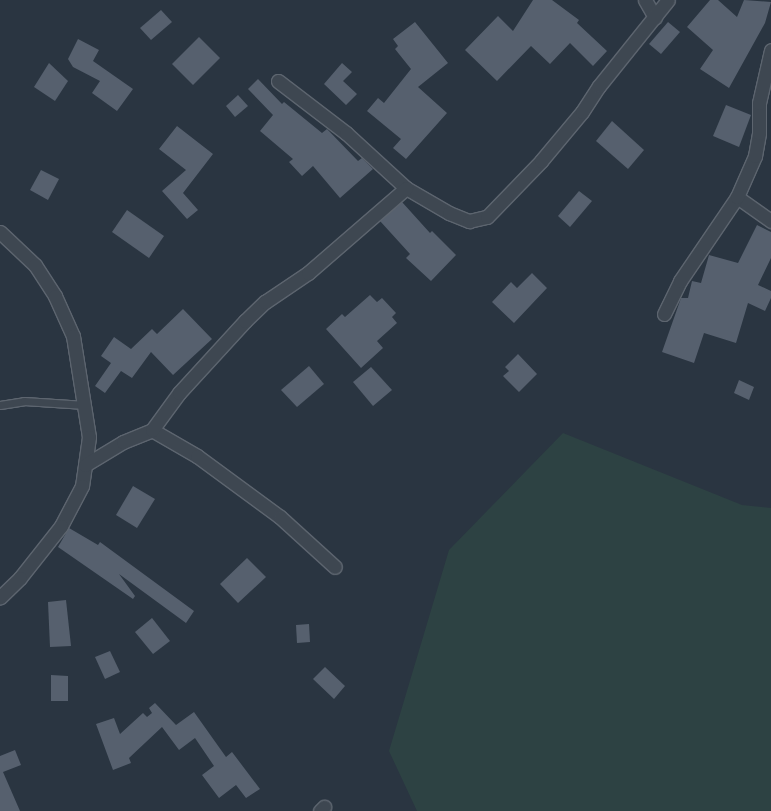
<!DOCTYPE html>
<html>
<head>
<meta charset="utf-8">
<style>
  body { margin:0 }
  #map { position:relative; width:771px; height:811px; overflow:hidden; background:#2a3541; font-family:"DM Sans",sans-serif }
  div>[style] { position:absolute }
  .green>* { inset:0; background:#2d4243 }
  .building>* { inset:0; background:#56606e }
  .roads { filter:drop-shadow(1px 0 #5d656f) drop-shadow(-1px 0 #5d656f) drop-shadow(0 1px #5d656f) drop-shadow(0 -1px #5d656f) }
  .lane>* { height:7px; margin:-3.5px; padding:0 3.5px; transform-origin:3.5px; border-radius:3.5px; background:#3e4751 }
  .street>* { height:13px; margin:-6.5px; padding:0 6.5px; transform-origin:6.5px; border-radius:6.5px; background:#3e4751 }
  span { translate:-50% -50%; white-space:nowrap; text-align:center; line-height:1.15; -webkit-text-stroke:3.5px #232c37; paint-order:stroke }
</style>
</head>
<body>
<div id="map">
  <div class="green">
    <div style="clip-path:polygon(563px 433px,742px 505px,771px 508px,771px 811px,417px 811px,389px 751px,449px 550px)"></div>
  </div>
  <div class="building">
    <div style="clip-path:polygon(533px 0,552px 0,579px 20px,577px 23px,607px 51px,593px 66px,570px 43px,550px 64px,531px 46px,497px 81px,465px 50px,498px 16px,513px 31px)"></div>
    <div style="clip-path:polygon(710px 0,718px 0,737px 17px,744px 0,771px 2px,765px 23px,729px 88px,700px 69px,713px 50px,687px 27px)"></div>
    <div style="clip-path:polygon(161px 10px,172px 22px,151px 40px,140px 28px)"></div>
    <div style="clip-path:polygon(415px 22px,448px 63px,418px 87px,447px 113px,406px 159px,393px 148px,401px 139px,367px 111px,378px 98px,384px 103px,411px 69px,395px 49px,398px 46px,393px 39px)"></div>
    <div style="clip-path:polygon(668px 22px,680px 32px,661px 54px,649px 44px)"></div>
    <div style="clip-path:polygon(199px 37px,220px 58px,193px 85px,172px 64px)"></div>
    <div style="clip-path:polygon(78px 39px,99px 50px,93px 61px,133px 89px,117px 111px,92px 93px,100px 81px,73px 67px,68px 59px)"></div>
    <div style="clip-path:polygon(49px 63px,68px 81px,55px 101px,34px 87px)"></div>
    <div style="clip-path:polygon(342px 63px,352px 72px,343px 81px,357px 94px,346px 105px,324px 84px)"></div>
    <div style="clip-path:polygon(258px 79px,282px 104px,284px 102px,322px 133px,327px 129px,358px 161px,362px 158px,373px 169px,340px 198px,313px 166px,302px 176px,289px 162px,293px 159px,260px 131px,273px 115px,248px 89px)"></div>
    <div style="clip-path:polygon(238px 95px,248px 106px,235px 117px,226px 106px)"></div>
    <div style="clip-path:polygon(726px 105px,751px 115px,739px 147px,713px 136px)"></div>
    <div style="clip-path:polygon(612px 121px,644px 150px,628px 169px,596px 141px)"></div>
    <div style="clip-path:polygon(177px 126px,213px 154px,183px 193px,198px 210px,187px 219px,162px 191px,186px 170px,159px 149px)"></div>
    <div style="clip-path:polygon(41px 170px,59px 179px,48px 200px,30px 190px)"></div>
    <div style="clip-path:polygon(579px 191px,592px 201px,570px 227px,558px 216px)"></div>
    <div style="clip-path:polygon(402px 202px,430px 233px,432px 231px,456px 255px,431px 281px,406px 258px,410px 254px,380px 221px)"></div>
    <div style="clip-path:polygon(127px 210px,164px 236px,149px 258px,112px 232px)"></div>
    <div style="clip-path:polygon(757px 225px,771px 232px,771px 258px,758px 285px,771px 291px,771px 298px,765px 311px,748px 303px,736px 343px,704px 333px,694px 363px,662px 352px,681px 298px,688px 298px,692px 281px,701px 283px,709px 255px,738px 263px)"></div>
    <div style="clip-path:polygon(532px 273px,547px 288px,514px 323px,492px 302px,511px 282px,517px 288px)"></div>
    <div style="clip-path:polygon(370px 295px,377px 302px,382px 298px,396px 313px,392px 317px,397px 323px,377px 341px,383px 348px,361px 368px,326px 329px,342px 314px,345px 317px)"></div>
    <div style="clip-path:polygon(183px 309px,212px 339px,173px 375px,151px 352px,132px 378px,121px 371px,105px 393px,95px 386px,111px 363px,101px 356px,114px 337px,131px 349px,152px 329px,157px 334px)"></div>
    <div style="clip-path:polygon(518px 354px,537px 374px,519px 392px,503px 376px,509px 371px,505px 367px)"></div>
    <div style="clip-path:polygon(309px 366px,324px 384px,297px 407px,281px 390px)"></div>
    <div style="clip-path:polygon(371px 367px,392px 390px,373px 406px,353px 382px)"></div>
    <div style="clip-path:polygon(739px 380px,754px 387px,749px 400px,734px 393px)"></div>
    <div style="clip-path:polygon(133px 486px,155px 499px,137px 528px,116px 515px)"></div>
    <div style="clip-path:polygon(69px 528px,98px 545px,100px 542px,194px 611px,186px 623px,119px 574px,135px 596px,133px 599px,58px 547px)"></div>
    <div style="clip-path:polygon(247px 558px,266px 577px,238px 603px,220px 584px)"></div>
    <div style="clip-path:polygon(66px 600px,71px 646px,50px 647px,48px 602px)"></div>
    <div style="clip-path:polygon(152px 618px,170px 641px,153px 654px,135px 632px)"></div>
    <div style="clip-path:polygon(309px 624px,310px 642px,297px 643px,296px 625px)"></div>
    <div style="clip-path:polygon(110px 651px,120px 672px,105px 679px,95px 657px)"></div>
    <div style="clip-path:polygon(325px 667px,345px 686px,334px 699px,313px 679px)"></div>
    <div style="clip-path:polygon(51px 675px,68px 676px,68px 701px,51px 701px)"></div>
    <div style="clip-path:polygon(155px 703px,176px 725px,194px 712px,226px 757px,232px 752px,260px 789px,246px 798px,236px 785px,219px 798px,202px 775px,214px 766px,195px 738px,179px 750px,162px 727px,129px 758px,131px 763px,113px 770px,96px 724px,114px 718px,120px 734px,143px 713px,147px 717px,152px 713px,149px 708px)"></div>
    <div style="clip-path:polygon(15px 750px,21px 765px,3px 772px,20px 811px,0 811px,0 756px)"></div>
  </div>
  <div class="roads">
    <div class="lane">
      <div style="left:0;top:405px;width:24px;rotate:-9deg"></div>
      <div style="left:24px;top:401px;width:61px;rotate:3.8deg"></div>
    </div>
    <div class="street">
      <div style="left:645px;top:0;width:20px;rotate:60deg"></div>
      <div style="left:278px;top:81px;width:86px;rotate:37.4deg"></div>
      <div style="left:346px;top:133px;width:81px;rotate:42.5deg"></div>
      <div style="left:406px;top:188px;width:50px;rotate:30.2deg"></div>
      <div style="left:449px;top:213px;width:22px;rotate:22deg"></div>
      <div style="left:469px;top:221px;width:18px;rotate:-13deg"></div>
      <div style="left:487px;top:217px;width:78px;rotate:-46deg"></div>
      <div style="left:541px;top:161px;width:64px;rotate:-50.1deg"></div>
      <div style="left:582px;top:112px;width:31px;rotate:-57deg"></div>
      <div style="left:599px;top:86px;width:110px;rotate:-51.3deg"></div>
      <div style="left:737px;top:197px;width:42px;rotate:35.2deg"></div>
      <div style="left:0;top:232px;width:48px;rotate:43.3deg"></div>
      <div style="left:35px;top:265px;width:37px;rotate:57deg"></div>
      <div style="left:55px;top:296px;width:44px;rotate:65.8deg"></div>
      <div style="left:73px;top:336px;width:102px;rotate:81deg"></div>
      <div style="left:89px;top:437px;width:49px;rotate:98.1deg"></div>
      <div style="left:82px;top:486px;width:45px;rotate:117.7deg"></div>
      <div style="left:61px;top:526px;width:66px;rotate:128.3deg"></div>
      <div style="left:20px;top:578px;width:28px;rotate:136deg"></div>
      <div style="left:664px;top:314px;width:37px;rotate:-64deg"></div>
      <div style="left:680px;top:281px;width:102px;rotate:-55.8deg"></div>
      <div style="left:737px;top:197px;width:45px;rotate:-66.3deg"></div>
      <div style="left:755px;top:156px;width:23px;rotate:-80deg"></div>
      <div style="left:759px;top:133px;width:30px;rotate:-90deg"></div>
      <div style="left:759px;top:103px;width:54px;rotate:-77.2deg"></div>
      <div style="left:152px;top:430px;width:52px;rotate:30deg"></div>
      <div style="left:197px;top:456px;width:103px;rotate:36.3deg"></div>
      <div style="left:280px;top:517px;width:74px;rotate:42.3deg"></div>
      <div style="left:85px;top:465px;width:44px;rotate:-31.2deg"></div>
      <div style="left:123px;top:442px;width:31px;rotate:-22deg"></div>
      <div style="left:152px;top:430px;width:46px;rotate:-53.9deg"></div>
      <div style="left:179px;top:393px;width:98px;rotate:-47.5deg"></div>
      <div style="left:245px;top:321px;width:28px;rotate:-44deg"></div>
      <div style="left:265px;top:302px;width:52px;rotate:-34deg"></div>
      <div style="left:308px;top:273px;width:130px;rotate:-40.9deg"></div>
      <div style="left:320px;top:811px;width:6px;rotate:-45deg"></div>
    </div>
  </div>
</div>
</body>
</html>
